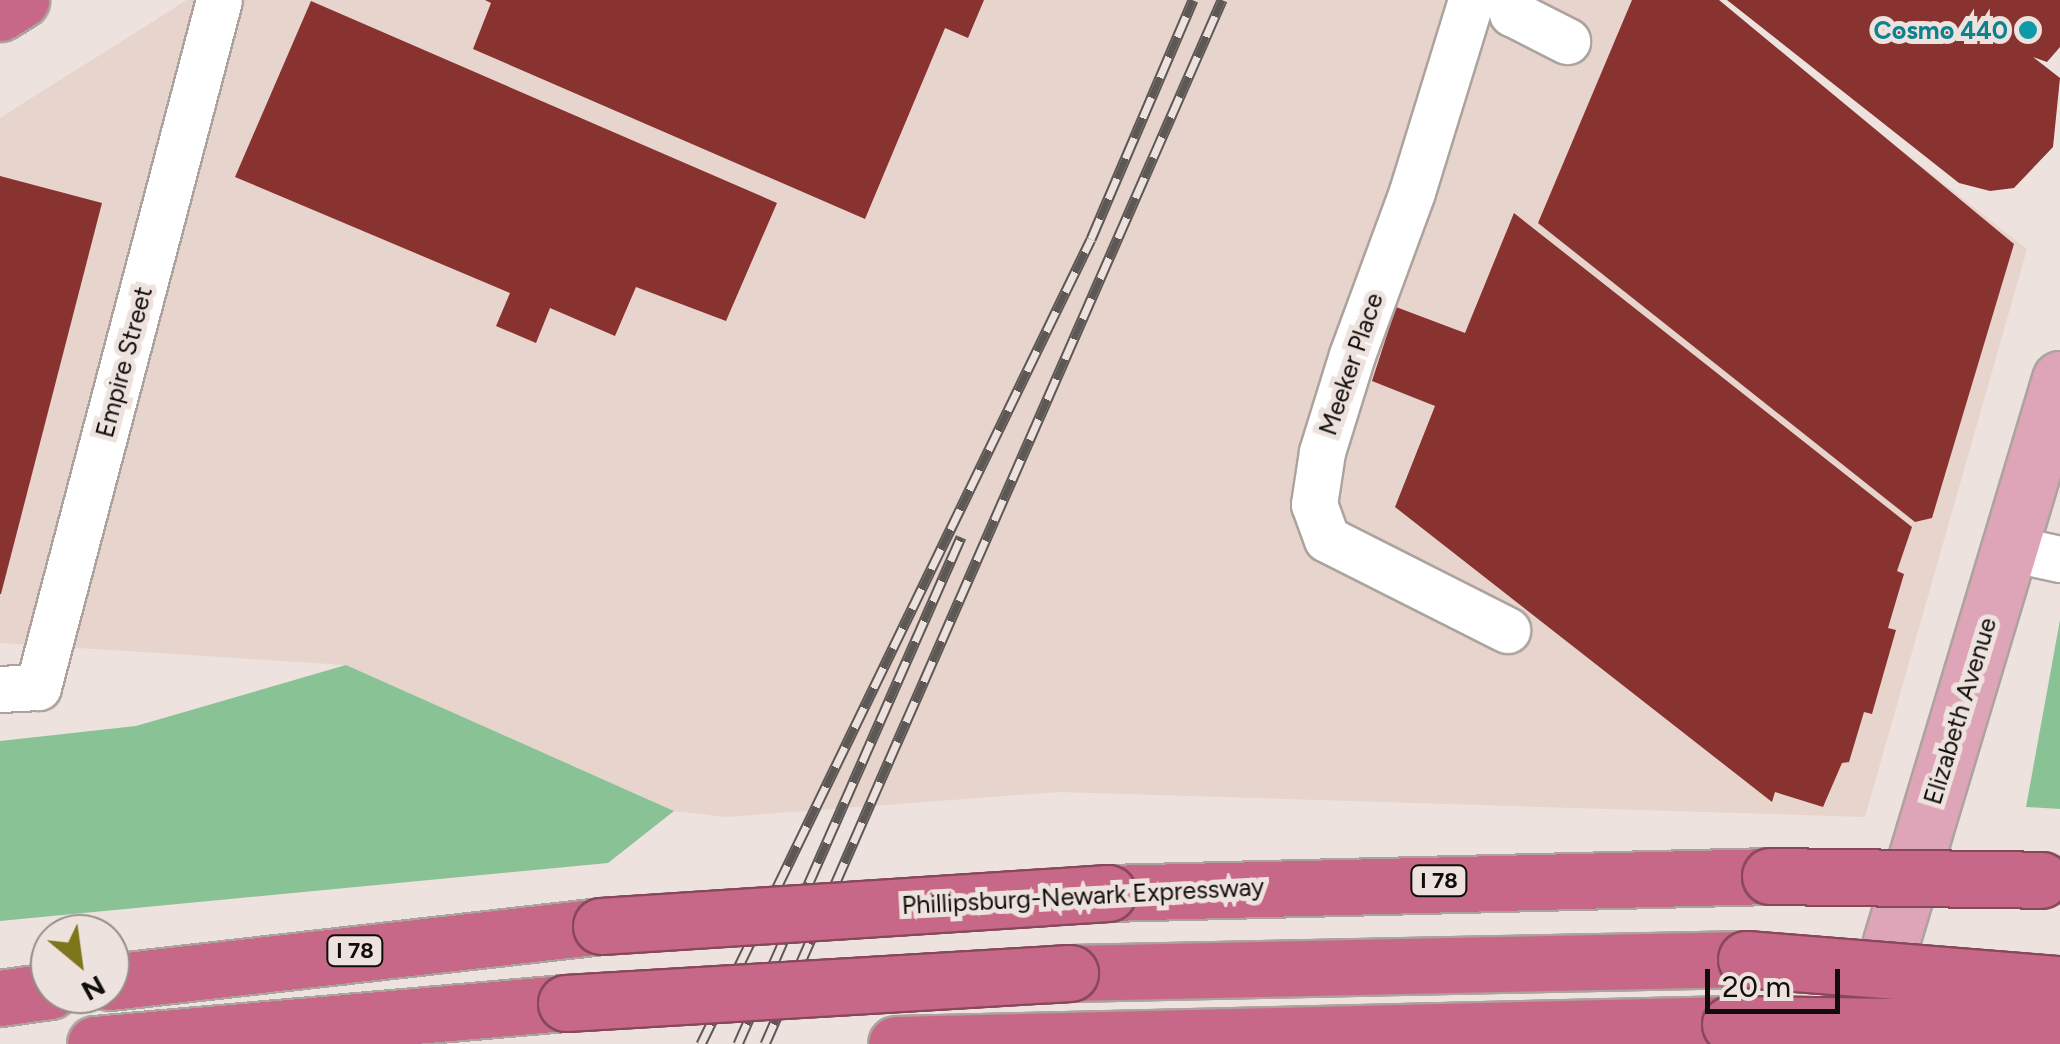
<!DOCTYPE html>
<html>
<head>
<meta charset="utf-8">
<style>
  body { margin:0 }
  #map { position:relative; width:2060px; height:1044px; overflow:hidden; background:#ede2dd; font-family:Figtree,sans-serif }
  div>[style] { position:absolute }
  .built>* { inset:0; background:#e7d4cc }
  .green>* { inset:0; background:#89c295 }
  .building>* { inset:0; background:#88332f }
  .roads { filter:drop-shadow(2px 0 #ada39e) drop-shadow(-2px 0 #ada39e) drop-shadow(0 2px #ada39e) drop-shadow(0 -2px #ada39e) }
  .minor>* { height:45px; margin:-22.5px; padding:0 22.5px; transform-origin:22.5px; border-radius:22.5px; background:#fff }
  .major>* { height:55px; margin:-27.5px; padding:0 27.5px; transform-origin:27.5px; border-radius:27.5px; background:#dea4b8 }
  .highway>* { height:55px; margin:-27.5px; padding:0 27.5px; transform-origin:27.5px; border-radius:27.5px; background:#c86888 }
  .rail>* { height:11px; margin-top:-5.5px; transform-origin:0; background:repeating-linear-gradient(90deg,#ede2dd 0 22px,#5d5855 0 44px); box-sizing:border-box; border-block:2px solid #5d5855 }
  .bridges { filter:drop-shadow(2px 0 #88485c) drop-shadow(-2px 0 #88485c) drop-shadow(0 2px #88485c) drop-shadow(0 -2px #88485c) }
  .highway-bridge>* { height:55px; margin:-27.5px; padding:0 27.5px; transform-origin:27.5px; border-radius:27.5px; background:#c86888 }
  .dots>* { width:28px; height:28px; translate:-50% -50%; box-sizing:border-box; border:5px solid #ede2dd; border-radius:50% }
  span { translate:-50% -50%; white-space:nowrap; text-align:center; line-height:1.15; -webkit-text-stroke:10px #ede2dd; paint-order:stroke }
  .shield-label span { padding:2px 8px; background:#ede2dd; border:2px solid; border-radius:8px; -webkit-text-stroke-width:0 }
  .shield-label { font-size:22px; color:#100d0b; font-weight:700 }
  .culture-label { font-size:25px; color:#0d838f; font-weight:700 }
  .right { translate:-100% -50%; text-align:right }
  .street-label { font-size:25px; color:#100d0b }
  .north { position:absolute; left:30px; top:914px; width:100px; height:100px; box-sizing:border-box; background:#ede2dd; border:2px solid #958d89; border-radius:50%; rotate:151deg; font-size:28px; font-weight:700; line-height:40px; text-align:center; color:#100d0b }
  .north::after { content:''; display:block; margin:auto; width:35px; height:45px; background:#7e761a; clip-path:polygon(50% 0,100% 100%,50% 72%,0 100%) }
  .scale { position:absolute; left:1705px; top:969px; width:135px; height:45px; box-sizing:border-box; border:5px solid #100d0b; border-top:0; padding-left:12px; font-size:30px; line-height:35px; white-space:nowrap; color:#100d0b; -webkit-text-stroke:8px #ede2dd; paint-order:stroke }
</style>
</head>
<body>
<div id="map">
  <div class="built">
    <div style="clip-path:polygon(187px 0,1710px 0,2027px 249px,1865px 817px,1059px 792px,726px 817px,674px 811px,346px 665px,0 643px,0 118px)"></div>
  </div>
  <div class="green">
    <div style="clip-path:polygon(2060px 620px,2060px 809px,2026px 807px)"></div>
    <div style="clip-path:polygon(346px 665px,674px 811px,608px 863px,0 921px,0 741px,136px 726px)"></div>
  </div>
  <div class="building">
    <div style="clip-path:polygon(485px 0,984px 0,968px 38px,945px 28px,865px 219px,473px 49px,491px 3px)"></div>
    <div style="clip-path:polygon(1632px 0,1719px 0,2014px 244px,1932px 518px,1915px 522px,1538px 223px)"></div>
    <div style="clip-path:polygon(1727px 0,2060px 0,2060px 47px,2047px 62px,2033px 57px,2060px 78px,2053px 147px,2014px 188px,1990px 191px,1959px 183px)"></div>
    <div style="clip-path:polygon(311px 1px,777px 203px,726px 321px,636px 287px,615px 336px,550px 308px,536px 343px,496px 326px,510px 293px,235px 177px)"></div>
    <div style="clip-path:polygon(0 176px,102px 203px,1px 594px,0 594px)"></div>
    <div style="clip-path:polygon(1514px 213px,1912px 527px,1897px 571px,1904px 574px,1888px 628px,1896px 630px,1872px 714px,1864px 712px,1849px 762px,1842px 763px,1823px 807px,1775px 792px,1772px 802px,1395px 507px,1435px 406px,1372px 381px,1396px 307px,1465px 333px)"></div>
  </div>
  <div class="roads">
    <div class="minor">
      <div style="left:1471px;top:0;width:201px;rotate:107.1deg"></div>
      <div style="left:1412px;top:192px;width:174px;rotate:110.2deg"></div>
      <div style="left:1352px;top:355px;width:102px;rotate:107.2deg"></div>
      <div style="left:1322px;top:452px;width:53px;rotate:98.7deg"></div>
      <div style="left:1314px;top:504px;width:37px;rotate:70deg"></div>
      <div style="left:1327px;top:539px;width:202px;rotate:26.8deg"></div>
      <div style="left:1508px;top:0;width:14px;rotate:73deg"></div>
      <div style="left:1512px;top:13px;width:62px;rotate:27deg"></div>
      <div style="left:2009px;top:548px;width:52px;rotate:12.2deg"></div>
      <div style="left:0;top:689px;width:38px;rotate:-3deg"></div>
      <div style="left:38px;top:687px;width:710px;rotate:-75.24deg"></div>
    </div>
    <div class="major">
      <div style="left:1870px;top:1012px;width:661px;rotate:-73.29deg"></div>
    </div>
    <div class="highway">
      <div style="left:0;top:13px;width:25px;rotate:-32deg"></div>
      <div style="left:1108px;top:893px;width:662px;rotate:-1.47deg"></div>
      <div style="left:1070px;top:973px;width:676px;rotate:-1.19deg"></div>
      <div style="left:110px;top:982px;width:494px;rotate:-6.5deg"></div>
      <div style="left:0;top:998px;width:50px;rotate:-8deg"></div>
      <div style="left:95px;top:1044px;width:473px;rotate:-5deg"></div>
      <div style="left:896px;top:1044px;width:834px;rotate:-1.37deg"></div>
    </div>
  </div>
  <div class="rail">
    <div style="left:701px;top:1044px;width:894px;rotate:-64.15deg"></div>
    <div style="left:1091px;top:239px;width:260px;rotate:-66.9deg"></div>
    <div style="left:738px;top:1044px;width:554px;rotate:-66.26deg"></div>
    <div style="left:765px;top:1044px;width:1140px;rotate:-66.36deg"></div>
  </div>
  <div class="bridges">
    <div class="highway-bridge">
      <div style="left:1770px;top:876px;width:271px;rotate:0.8deg"></div>
      <div style="left:601px;top:926px;width:508px;rotate:-3.72deg"></div>
      <div style="left:1746px;top:959px;width:314px;rotate:4.6deg"></div>
      <div style="left:566px;top:1003px;width:505px;rotate:-3.41deg"></div>
      <div style="left:1730px;top:1024px;width:316px;rotate:0.7deg"></div>
    </div>
  </div>
  <div class="dots">
    <div style="left:2028px;top:30px;background:#0f9aa8"></div>
  </div>
  <div class="shield-label">
    <span style="left:1439px;top:881px">I 78</span>
    <span style="left:355px;top:951px">I 78</span>
  </div>
  <div class="culture-label">
    <span class="right" style="left:2008px;top:30px">Cosmo 440</span>
  </div>
  <div class="street-label">
    <span style="left:124px;top:362px;rotate:-75deg">Empire Street</span>
    <span style="left:1351px;top:364px;rotate:-71deg">Meeker Place</span>
    <span style="left:1960px;top:711px;rotate:-73deg">Elizabeth Avenue</span>
    <span style="left:1083px;top:896px;rotate:-3deg">Phillipsburg-Newark Expressway</span>
  </div>
  <div class="north">N</div>
  <div class="scale">20 m</div>
</div>
</body>
</html>
